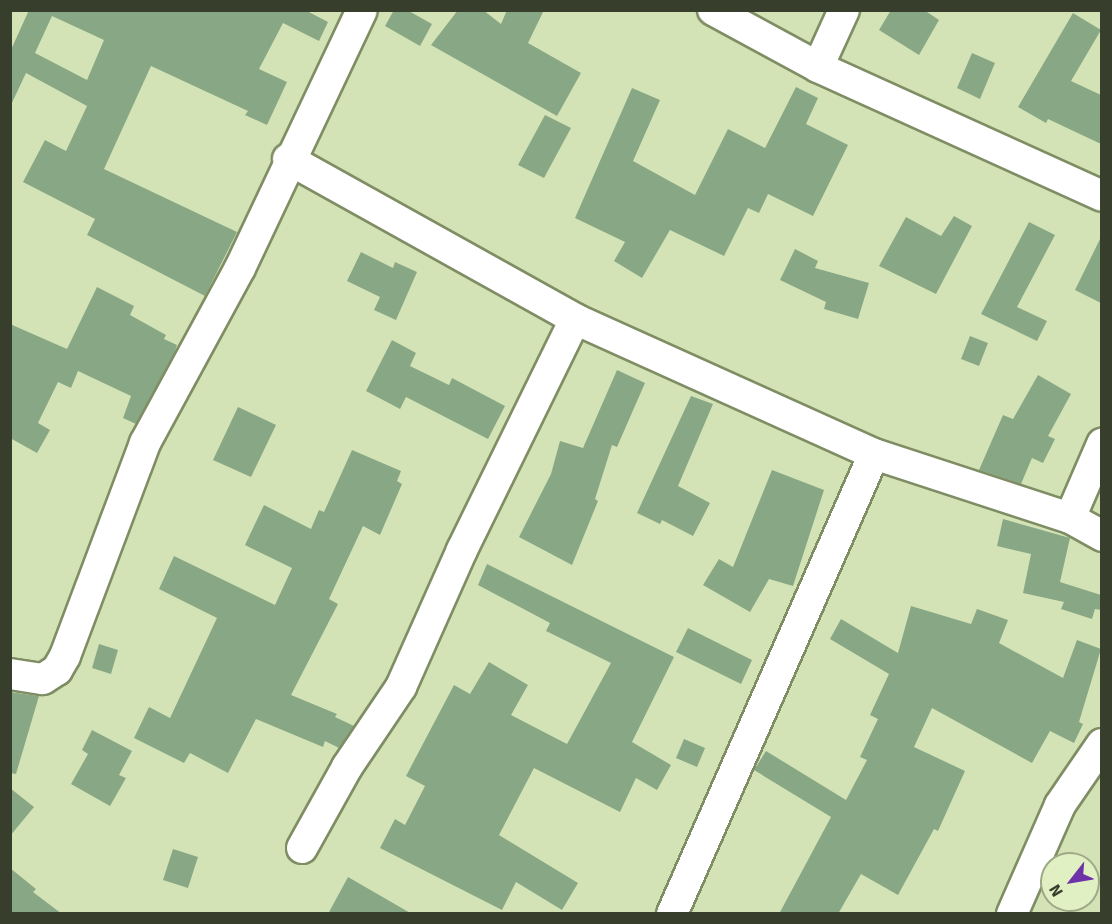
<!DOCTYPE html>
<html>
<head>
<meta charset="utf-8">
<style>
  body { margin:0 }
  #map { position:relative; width:1112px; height:924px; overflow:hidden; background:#d4e3b6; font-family:Signika,sans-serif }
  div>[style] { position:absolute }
  .building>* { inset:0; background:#88a885 }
  .roads { filter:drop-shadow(2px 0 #7f8d64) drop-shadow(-2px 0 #7f8d64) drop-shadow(0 2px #7f8d64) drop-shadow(0 -2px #7f8d64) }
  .street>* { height:30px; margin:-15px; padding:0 15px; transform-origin:15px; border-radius:15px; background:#fff }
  span { translate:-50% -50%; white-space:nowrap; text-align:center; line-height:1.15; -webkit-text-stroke:6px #e1f0c3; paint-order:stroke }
  .frame { position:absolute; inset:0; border:12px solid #383e2c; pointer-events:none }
  .north { position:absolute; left:1040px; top:852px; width:60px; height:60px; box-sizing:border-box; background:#e1f0c3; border:2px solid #9da987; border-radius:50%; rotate:239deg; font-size:16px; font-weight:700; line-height:24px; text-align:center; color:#383e2c }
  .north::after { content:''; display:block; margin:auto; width:21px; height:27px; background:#6d32a8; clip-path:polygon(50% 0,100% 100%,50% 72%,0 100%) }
</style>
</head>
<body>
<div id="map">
  <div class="building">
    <div style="clip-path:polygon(evenodd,29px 10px,305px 10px,328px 22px,319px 41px,283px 23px,259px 69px,287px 82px,267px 125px,245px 115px,248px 111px,151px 66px,104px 169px,237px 232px,205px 296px,87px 235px,95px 219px,23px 182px,45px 140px,66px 151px,87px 106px,26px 73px,10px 107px,10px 52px,29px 10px,52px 16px,104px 40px,87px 80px,35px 53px,52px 16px)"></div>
    <div style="clip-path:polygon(394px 10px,407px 10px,432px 24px,420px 46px,385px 26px)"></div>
    <div style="clip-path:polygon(458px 10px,483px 10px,501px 24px,507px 10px,544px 10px,528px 43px,581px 73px,557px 116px,431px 45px)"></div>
    <div style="clip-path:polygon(891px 10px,924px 10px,939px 20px,919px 55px,879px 30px)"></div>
    <div style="clip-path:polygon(1073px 13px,1101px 30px,1071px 81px,1101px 95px,1101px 144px,1048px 119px,1046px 123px,1018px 107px)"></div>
    <div style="clip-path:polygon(972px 53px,995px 63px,980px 99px,957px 88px)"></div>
    <div style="clip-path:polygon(796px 87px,818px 98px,806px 124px,848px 145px,813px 216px,768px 194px,759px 213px,748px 208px,724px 256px,670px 230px,642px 278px,614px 261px,625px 242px,575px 218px,632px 88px,660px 100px,633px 161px,695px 195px,728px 129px,765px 148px)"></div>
    <div style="clip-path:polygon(545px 115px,571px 128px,544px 178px,518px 165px)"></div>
    <div style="clip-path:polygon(954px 216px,972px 226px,936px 294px,879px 266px,906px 217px,941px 236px)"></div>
    <div style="clip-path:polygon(1029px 222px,1055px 235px,1017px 307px,1047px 321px,1037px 341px,981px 314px)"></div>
    <div style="clip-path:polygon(1101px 237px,1101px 303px,1075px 290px)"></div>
    <div style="clip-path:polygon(795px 249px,818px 261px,815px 268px,869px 283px,858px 319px,824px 309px,826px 302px,780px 280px)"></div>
    <div style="clip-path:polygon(361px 252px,393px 268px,395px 262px,417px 272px,396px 320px,374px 310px,380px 297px,347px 281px)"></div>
    <div style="clip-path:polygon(97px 287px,134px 306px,130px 315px,166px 335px,164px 339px,177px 345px,175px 351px,136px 424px,123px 418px,131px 396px,78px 371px,71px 388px,58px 382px,38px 423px,50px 430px,37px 453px,10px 438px,10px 324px,67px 349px)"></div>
    <div style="clip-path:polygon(970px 336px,988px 343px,979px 366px,961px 359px)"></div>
    <div style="clip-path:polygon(392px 340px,416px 353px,410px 366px,449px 385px,452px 378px,505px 406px,488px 439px,406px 397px,400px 409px,366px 391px)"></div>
    <div style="clip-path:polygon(617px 370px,645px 383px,617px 447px,612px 445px,595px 499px,598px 501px,572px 565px,519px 537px,551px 474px,560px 441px,583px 448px)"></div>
    <div style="clip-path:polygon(1038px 375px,1071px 394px,1048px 436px,1055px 439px,1043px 463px,1032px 458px,1021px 484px,979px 470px,1003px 415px,1013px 419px)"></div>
    <div style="clip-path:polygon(691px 396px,713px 404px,678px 486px,710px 503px,693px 536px,662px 520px,660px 524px,637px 513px)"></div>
    <div style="clip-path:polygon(238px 407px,276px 425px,251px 477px,213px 460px)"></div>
    <div style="clip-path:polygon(352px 450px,401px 471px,397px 481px,402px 484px,380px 535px,363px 526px,329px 599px,338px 604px,291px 695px,337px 714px,335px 717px,354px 726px,339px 748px,325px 741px,323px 747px,256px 719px,228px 773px,190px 753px,184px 763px,134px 738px,149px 707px,170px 718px,217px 618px,159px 589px,174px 556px,275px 605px,292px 568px,245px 545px,264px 505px,311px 529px,319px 510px,324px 512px)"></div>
    <div style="clip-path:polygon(772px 470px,824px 490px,793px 586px,769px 579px,750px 612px,703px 585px,719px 559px,733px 567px)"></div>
    <div style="clip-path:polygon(1003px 519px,1070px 538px,1060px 582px,1101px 595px,1101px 610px,1095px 609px,1092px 619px,1061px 609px,1064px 602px,1023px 593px,1031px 554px,997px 546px)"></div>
    <div style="clip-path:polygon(487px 564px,674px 657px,632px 742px,671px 765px,657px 790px,636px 778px,620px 812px,534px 768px,499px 835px,578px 883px,562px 910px,516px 882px,502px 910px,380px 848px,395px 819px,405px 825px,425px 786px,406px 776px,454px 685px,470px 694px,489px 662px,528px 685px,511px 715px,567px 744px,611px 663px,546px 631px,550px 623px,478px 585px)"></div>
    <div style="clip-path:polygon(911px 606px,971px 624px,977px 609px,1008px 620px,999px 643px,1063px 678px,1077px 640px,1101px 649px,1079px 722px,1083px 724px,1074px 743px,1050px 731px,1032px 763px,932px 708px,914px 747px,965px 771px,938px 831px,934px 829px,898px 895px,861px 874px,838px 914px,779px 914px,831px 817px,754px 770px,766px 751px,846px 800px,867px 760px,860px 757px,878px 719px,870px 715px,889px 674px,830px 639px,841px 619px,898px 653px)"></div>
    <div style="clip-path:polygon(688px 628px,752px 660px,741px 684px,676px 652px)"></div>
    <div style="clip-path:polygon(99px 644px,118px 650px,111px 674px,92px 668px)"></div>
    <div style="clip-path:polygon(10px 692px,39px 696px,16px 774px,10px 773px)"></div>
    <div style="clip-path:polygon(92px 730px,132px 751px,119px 775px,126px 778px,110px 806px,71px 784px,88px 754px,82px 750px)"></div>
    <div style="clip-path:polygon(684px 739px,705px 748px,697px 767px,676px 758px)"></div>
    <div style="clip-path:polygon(10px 788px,34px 807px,10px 836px)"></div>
    <div style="clip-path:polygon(173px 849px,198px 857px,188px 888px,163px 880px)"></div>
    <div style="clip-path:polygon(10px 868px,36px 889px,33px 892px,62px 914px,10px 914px)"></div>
    <div style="clip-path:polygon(348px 877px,412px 914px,328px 914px)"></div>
  </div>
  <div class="roads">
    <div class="street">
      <div style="left:713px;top:10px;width:119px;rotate:28.5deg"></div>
      <div style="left:818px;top:67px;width:312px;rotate:24.4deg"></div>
      <div style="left:818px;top:67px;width:63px;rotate:-65.5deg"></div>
      <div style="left:288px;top:159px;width:329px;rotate:29.1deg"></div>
      <div style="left:575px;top:319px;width:328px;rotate:24.3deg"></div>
      <div style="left:874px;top:454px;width:206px;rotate:18.1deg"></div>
      <div style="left:1070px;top:518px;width:37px;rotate:29deg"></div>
      <div style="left:1070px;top:518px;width:81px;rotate:-66.6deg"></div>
      <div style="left:10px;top:674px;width:33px;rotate:9deg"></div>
      <div style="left:43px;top:679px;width:17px;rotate:-33deg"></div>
      <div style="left:57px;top:670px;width:16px;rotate:-60deg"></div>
      <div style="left:65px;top:656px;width:228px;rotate:-69.4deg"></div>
      <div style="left:145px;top:443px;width:199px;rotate:-61.5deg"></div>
      <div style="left:240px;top:268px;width:285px;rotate:-64.7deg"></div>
      <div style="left:302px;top:848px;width:93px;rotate:-60.9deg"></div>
      <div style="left:347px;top:767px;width:97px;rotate:-56deg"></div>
      <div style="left:401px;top:687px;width:150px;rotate:-66deg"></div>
      <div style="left:462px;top:550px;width:257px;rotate:-63.9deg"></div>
      <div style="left:672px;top:914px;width:502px;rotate:-66.29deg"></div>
      <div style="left:1012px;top:914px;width:119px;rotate:-66.2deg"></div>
      <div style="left:1060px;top:805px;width:74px;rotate:-55.5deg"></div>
    </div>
  </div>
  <div class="frame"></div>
  <div class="north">N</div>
</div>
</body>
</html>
